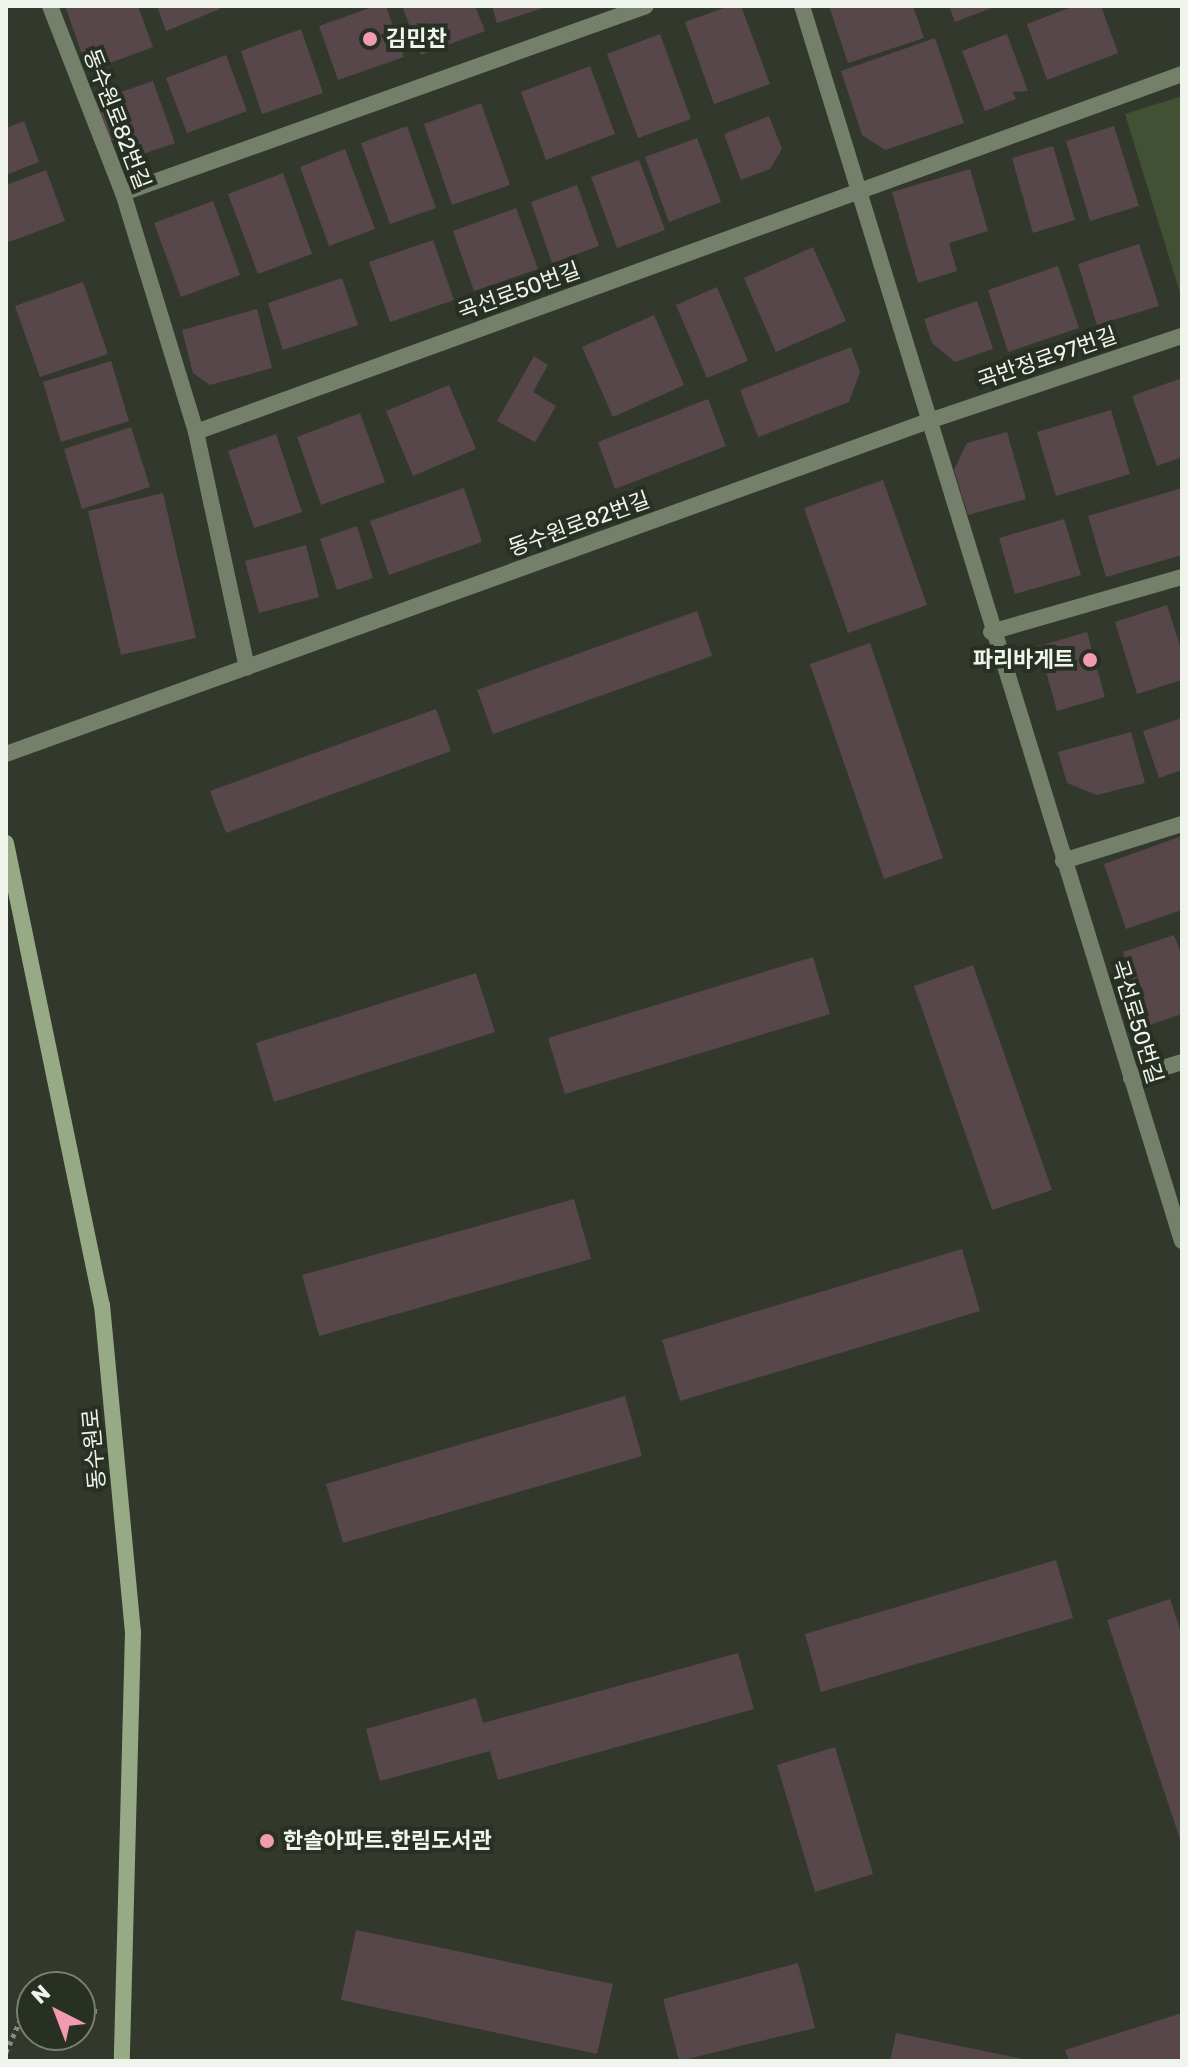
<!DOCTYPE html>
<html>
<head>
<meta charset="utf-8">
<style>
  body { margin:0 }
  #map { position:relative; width:1188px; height:2067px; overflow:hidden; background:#32392c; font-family:Rubik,"Noto Sans KR",sans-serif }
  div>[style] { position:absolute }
  .green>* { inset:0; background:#425134 }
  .building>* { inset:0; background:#57464a }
  .path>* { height:5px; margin-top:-2.5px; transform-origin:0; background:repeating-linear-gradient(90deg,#858c81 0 4px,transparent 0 8px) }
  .minor>* { height:16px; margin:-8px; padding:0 8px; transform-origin:8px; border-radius:8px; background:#74806a }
  .secondary>* { height:16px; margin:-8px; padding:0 8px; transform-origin:8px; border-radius:8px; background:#96aa86 }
  .dots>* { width:22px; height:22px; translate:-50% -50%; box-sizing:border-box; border:4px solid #282f23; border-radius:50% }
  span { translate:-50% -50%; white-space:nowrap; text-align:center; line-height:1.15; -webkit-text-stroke:8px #282f23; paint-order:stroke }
  .poi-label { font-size:22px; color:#eff4ec; font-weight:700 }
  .left { translate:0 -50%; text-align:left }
  .right { translate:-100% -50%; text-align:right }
  .street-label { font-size:22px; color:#eff4ec }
  .frame { position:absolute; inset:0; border:8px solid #eff4ec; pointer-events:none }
  .north { position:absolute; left:16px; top:1971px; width:80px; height:80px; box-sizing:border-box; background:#282f23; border:2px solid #787e73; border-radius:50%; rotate:318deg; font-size:22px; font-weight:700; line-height:32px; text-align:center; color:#eff4ec }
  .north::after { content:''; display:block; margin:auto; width:28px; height:36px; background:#f29aaf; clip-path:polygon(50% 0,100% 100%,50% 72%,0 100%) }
</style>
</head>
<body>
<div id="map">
  <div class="green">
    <div style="clip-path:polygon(1182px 96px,1182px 299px,1125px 114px)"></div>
  </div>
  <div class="building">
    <div style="clip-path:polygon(65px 6px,138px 6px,153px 47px,88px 71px)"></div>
    <div style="clip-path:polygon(157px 6px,219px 6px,220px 9px,166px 31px)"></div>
    <div style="clip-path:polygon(375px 6px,386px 6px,404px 57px,338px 80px,319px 26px)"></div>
    <div style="clip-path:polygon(402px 6px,475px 6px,485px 31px,421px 55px)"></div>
    <div style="clip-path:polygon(492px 6px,546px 6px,546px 7px,497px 23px)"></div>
    <div style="clip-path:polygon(729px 6px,741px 6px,770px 84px,714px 104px,685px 22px)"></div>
    <div style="clip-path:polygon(829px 6px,913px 6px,924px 38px,848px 63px)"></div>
    <div style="clip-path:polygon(949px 6px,997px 6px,955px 22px)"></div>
    <div style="clip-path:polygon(1074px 6px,1101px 6px,1118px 53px,1047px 80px,1027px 24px)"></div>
    <div style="clip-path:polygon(301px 29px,323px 93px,262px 114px,241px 51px)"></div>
    <div style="clip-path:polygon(660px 34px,691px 119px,638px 138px,607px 54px)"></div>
    <div style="clip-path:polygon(1007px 34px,1028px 91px,1013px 92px,1016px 99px,985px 111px,962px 51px)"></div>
    <div style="clip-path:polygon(935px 38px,964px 123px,885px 150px,862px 135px,841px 71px)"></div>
    <div style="clip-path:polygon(226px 55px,247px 111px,187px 133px,166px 78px)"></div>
    <div style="clip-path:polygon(590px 66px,615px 134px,546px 160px,521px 92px)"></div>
    <div style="clip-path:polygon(153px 81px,175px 143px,137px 156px,109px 138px,95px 101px)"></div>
    <div style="clip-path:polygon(481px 103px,510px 185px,452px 205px,424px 124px)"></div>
    <div style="clip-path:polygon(769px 116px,782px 149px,770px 169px,741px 180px,724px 134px)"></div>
    <div style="clip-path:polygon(24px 121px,39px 162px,6px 175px,6px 128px)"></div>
    <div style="clip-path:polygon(407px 126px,436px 208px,390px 224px,361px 143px)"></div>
    <div style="clip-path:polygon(1114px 126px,1139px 206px,1090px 221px,1066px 141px)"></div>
    <div style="clip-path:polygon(697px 138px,721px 202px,669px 222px,645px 157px)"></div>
    <div style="clip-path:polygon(1053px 146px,1075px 220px,1033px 233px,1012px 158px)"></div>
    <div style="clip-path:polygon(345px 149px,375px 229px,329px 246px,300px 167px)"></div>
    <div style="clip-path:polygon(639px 160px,665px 230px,617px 248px,591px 177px)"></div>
    <div style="clip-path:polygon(970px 169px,988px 231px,949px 243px,957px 271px,918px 283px,892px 192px)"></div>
    <div style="clip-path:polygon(46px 170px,65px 221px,6px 243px,6px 185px)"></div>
    <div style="clip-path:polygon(283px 173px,312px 254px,258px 274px,228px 194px)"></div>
    <div style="clip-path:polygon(577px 185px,599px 246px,552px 263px,531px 202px)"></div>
    <div style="clip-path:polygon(213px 201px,240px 275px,181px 297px,154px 223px)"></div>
    <div style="clip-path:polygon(516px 208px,538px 269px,474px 291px,453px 231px)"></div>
    <div style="clip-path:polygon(433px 240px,454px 300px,390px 322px,369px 262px)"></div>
    <div style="clip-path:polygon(1139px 244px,1159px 306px,1097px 325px,1078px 264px)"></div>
    <div style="clip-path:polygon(813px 247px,846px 321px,776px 352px,744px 278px)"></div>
    <div style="clip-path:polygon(1058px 266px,1079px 328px,1008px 352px,988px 290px)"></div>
    <div style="clip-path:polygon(342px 278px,358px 325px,283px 350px,268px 303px)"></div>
    <div style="clip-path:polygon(83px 282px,108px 354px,40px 377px,15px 306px)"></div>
    <div style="clip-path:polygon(717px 287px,748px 361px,707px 378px,676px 305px)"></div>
    <div style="clip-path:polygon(977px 301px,993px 349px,955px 362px,932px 343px,924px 319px)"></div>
    <div style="clip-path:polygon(257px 309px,272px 368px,210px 385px,193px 373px,182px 330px)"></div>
    <div style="clip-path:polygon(654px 315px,684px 385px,613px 417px,582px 347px)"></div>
    <div style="clip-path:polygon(851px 347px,860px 372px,849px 402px,758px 437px,740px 390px)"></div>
    <div style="clip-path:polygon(534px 356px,548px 365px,533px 392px,556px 406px,535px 442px,497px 421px)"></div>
    <div style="clip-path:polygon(111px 361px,129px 421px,61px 442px,43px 382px)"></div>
    <div style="clip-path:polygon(1182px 378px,1182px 457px,1157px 466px,1132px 396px)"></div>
    <div style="clip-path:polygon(449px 385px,476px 449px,413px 476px,386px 411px)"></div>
    <div style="clip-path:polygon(708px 399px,726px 446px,615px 489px,598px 442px)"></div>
    <div style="clip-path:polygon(1111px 410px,1130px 474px,1056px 496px,1037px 432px)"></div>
    <div style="clip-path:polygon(360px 413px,385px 482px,321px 505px,297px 437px)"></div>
    <div style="clip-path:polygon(131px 427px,150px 487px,82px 509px,64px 449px)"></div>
    <div style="clip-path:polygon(1007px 432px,1026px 499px,968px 515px,954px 470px,967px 443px)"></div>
    <div style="clip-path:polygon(276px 434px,302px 512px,254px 528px,228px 451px)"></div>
    <div style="clip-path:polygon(883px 480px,927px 605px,848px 633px,804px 508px)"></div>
    <div style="clip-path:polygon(464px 488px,482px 542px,389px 575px,370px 521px)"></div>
    <div style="clip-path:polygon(1182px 488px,1182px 555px,1106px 577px,1088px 516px)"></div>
    <div style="clip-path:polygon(163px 493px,196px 638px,121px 655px,88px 511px)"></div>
    <div style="clip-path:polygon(1064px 519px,1081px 575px,1015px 594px,999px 538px)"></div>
    <div style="clip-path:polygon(357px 526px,373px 578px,337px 590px,320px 539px)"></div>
    <div style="clip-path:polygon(306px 545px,319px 597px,259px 613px,245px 561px)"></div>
    <div style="clip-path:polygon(1167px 605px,1182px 652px,1182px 680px,1137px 694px,1115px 622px)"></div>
    <div style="clip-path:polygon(697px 611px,712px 656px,493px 734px,477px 690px)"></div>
    <div style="clip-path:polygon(1087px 632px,1105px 697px,1057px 711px,1039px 646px)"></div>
    <div style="clip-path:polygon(870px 643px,943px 858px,884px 879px,810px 664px)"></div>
    <div style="clip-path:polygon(436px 709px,451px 751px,226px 833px,210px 791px)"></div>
    <div style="clip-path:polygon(1182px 718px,1182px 770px,1159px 778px,1143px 731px)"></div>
    <div style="clip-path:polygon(1131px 732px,1145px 783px,1097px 795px,1067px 783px,1058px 752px)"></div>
    <div style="clip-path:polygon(1182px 836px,1182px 910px,1126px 929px,1104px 864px)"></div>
    <div style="clip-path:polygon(1174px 935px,1182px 956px,1182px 1014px,1149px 1025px,1123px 952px)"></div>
    <div style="clip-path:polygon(813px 957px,830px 1014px,565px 1094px,548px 1038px)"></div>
    <div style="clip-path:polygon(973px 965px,1052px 1190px,992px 1210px,914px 986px)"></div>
    <div style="clip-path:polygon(476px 973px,495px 1032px,274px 1102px,256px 1043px)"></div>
    <div style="clip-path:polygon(574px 1199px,591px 1259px,319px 1336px,302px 1275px)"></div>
    <div style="clip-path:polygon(962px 1249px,980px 1311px,680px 1401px,662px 1340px)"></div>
    <div style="clip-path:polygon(625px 1396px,642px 1456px,343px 1543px,326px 1484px)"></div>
    <div style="clip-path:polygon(1056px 1560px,1073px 1618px,821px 1692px,805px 1634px)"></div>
    <div style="clip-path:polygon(1170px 1599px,1182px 1635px,1181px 1842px,1107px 1620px)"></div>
    <div style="clip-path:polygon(738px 1653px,754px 1709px,498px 1780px,490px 1751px,380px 1781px,366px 1729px,476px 1698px,483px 1723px)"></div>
    <div style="clip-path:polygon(835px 1747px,873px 1874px,815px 1892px,777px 1765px)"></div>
    <div style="clip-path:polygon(356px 1930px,613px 1984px,597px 2054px,341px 2000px)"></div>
    <div style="clip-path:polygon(798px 1963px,815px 2028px,679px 2061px,663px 1999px)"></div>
    <div style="clip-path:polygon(1182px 2013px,1182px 2061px,1069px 2061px,1065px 2050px)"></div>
    <div style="clip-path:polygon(896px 2033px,1028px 2060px,1027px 2061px,890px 2061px)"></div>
  </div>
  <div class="path">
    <div style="left:80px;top:2010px;width:17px;rotate:3deg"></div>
    <div style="left:6px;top:2052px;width:51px;rotate:-65.9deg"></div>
    <div style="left:27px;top:2005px;width:5px"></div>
  </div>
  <div class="minor">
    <div style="left:50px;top:6px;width:201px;rotate:68.7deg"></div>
    <div style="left:123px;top:193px;width:250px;rotate:73deg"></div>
    <div style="left:196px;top:432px;width:241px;rotate:77.8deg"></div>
    <div style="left:802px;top:6px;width:1292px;rotate:72.9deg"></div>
    <div style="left:123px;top:193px;width:555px;rotate:-19.67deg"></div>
    <div style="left:196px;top:432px;width:1049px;rotate:-19.96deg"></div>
    <div style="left:991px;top:632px;width:199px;rotate:-16.1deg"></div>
    <div style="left:6px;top:754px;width:978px;rotate:-19.84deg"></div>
    <div style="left:926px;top:422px;width:270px;rotate:-18.6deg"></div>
    <div style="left:1063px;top:861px;width:125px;rotate:-17.3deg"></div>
    <div style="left:1131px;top:1078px;width:53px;rotate:-17.4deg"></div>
  </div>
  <div class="secondary">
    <div style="left:6px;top:843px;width:472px;rotate:78.3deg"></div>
    <div style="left:102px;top:1305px;width:328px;rotate:84.6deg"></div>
    <div style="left:133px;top:1632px;width:429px;rotate:91.5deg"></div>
  </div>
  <div class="dots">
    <div style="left:370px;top:39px;background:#f29aaf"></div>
    <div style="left:1090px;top:660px;background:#f29aaf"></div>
    <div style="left:267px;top:1841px;background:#f29aaf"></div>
  </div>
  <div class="poi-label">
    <span class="left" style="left:386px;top:39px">김민찬</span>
    <span class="right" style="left:1074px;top:660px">파리바게트</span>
    <span class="left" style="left:283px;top:1841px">한솔아파트.한림도서관</span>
  </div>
  <div class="street-label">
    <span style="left:117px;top:119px;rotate:69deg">동수원로82번길</span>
    <span style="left:519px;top:291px;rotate:-20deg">곡선로50번길</span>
    <span style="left:1047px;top:358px;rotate:-19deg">곡반정로97번길</span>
    <span style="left:579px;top:524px;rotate:-20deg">동수원로82번길</span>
    <span style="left:1137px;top:1022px;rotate:73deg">곡선로50번길</span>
    <span style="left:94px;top:1449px;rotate:-95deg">동수원로</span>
  </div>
  <div class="frame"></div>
  <div class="north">N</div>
</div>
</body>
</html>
